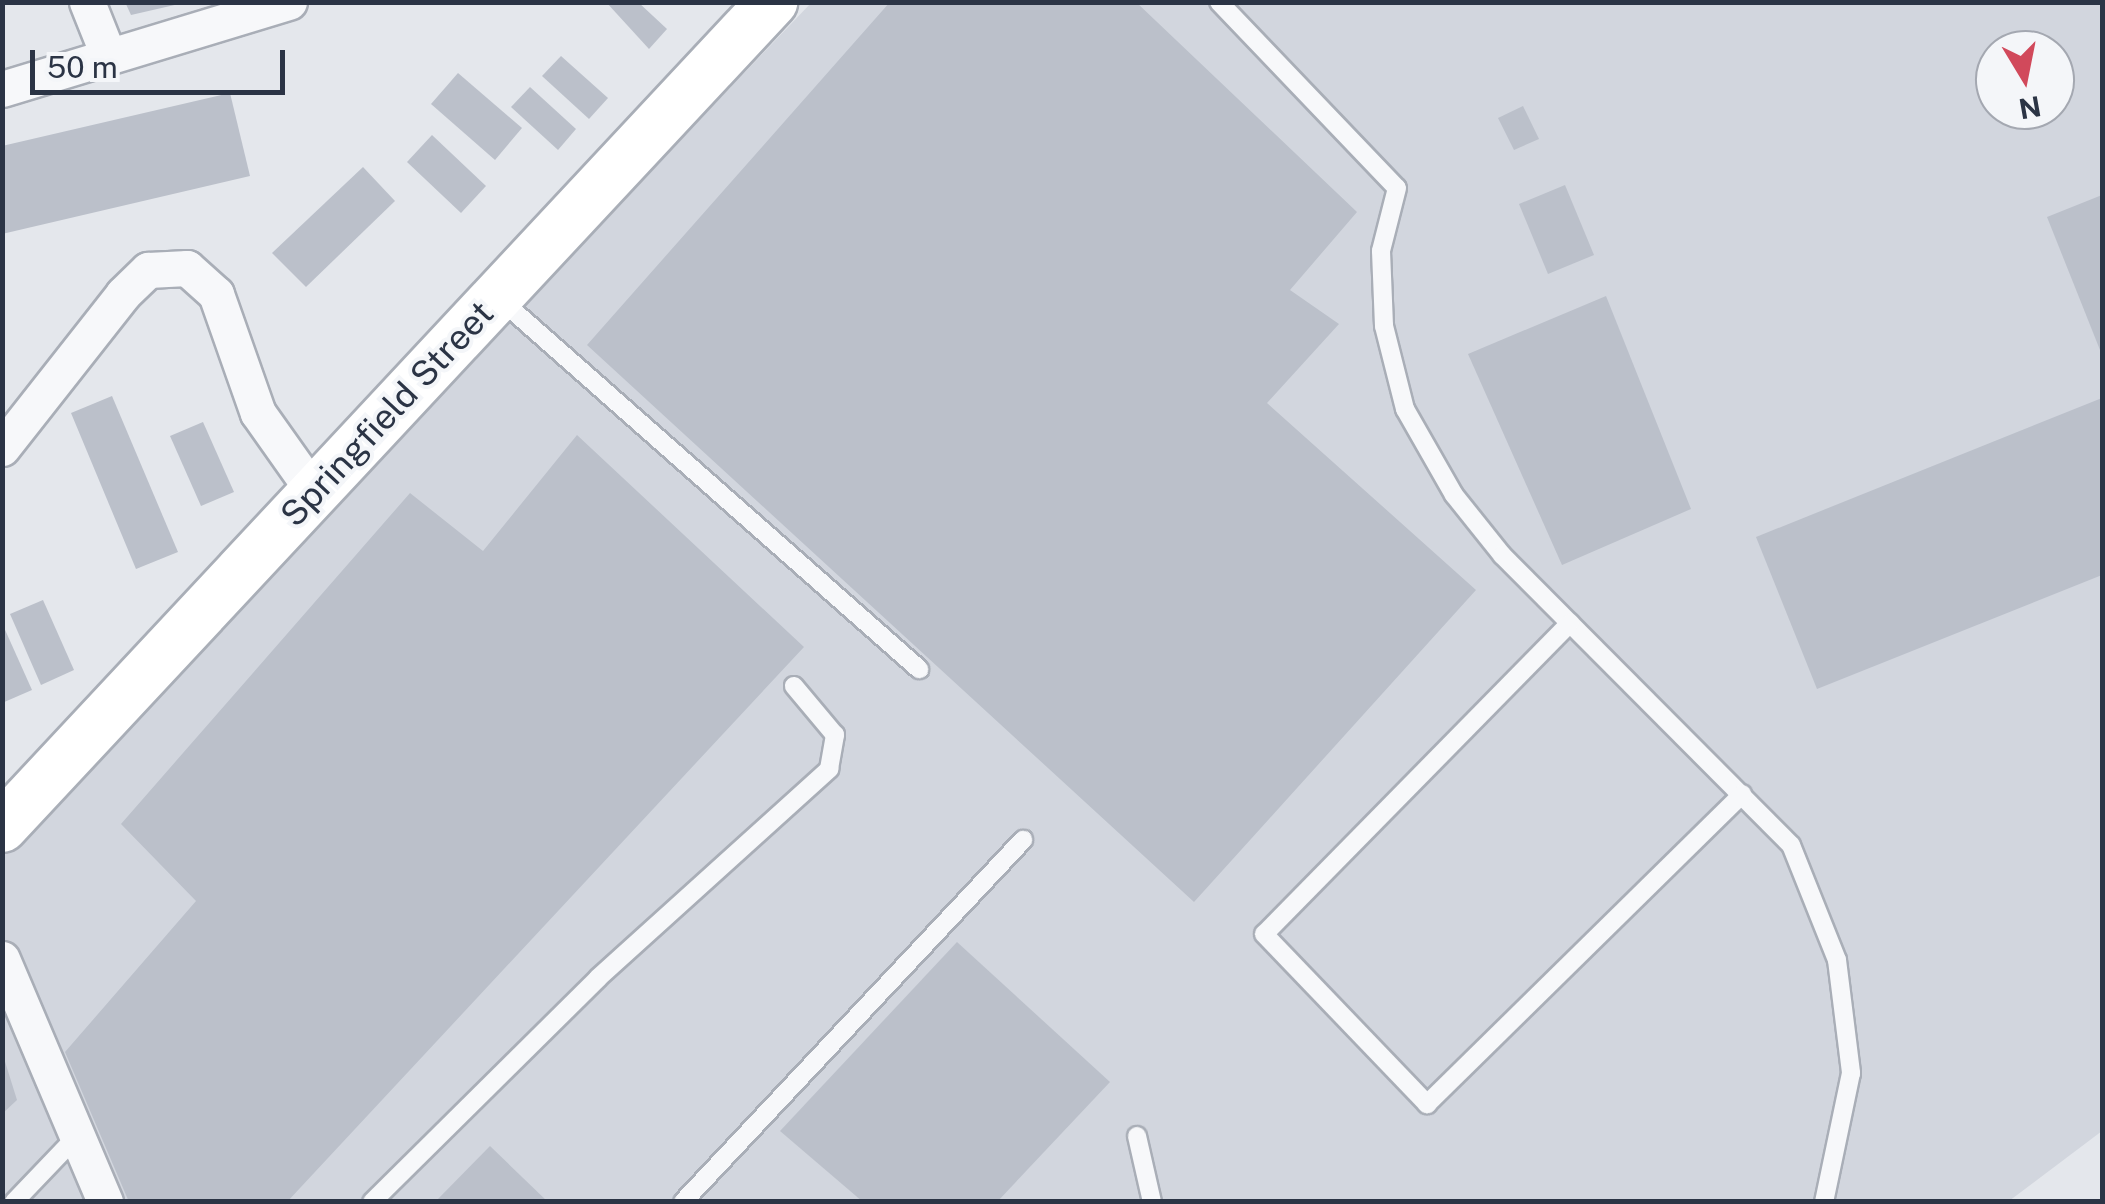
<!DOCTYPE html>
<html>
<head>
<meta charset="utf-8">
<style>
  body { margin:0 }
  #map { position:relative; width:2105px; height:1204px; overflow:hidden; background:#e4e7ec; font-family:"Public Sans",sans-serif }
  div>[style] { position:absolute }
  .built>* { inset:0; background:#d2d6de }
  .building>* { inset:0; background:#bbc0ca }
  .roads { filter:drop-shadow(2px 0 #a9aeb7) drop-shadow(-2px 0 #a9aeb7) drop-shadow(0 2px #a9aeb7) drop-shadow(0 -2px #a9aeb7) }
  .lane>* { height:18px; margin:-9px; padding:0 9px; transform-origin:9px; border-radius:9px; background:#f7f8fa }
  .street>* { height:35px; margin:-17.5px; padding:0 17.5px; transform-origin:17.5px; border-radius:17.5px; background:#f7f8fa }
  .secondary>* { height:50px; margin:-25px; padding:0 25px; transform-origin:25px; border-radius:25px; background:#fff }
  span { translate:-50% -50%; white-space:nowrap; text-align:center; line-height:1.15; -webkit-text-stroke:8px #f4f6f9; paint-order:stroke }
  .street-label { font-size:35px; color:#2b3445 }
  .frame { position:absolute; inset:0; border:5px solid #2b3445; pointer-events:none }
  .north { position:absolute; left:1975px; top:30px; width:100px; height:100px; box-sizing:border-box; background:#f4f6f9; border:2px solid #a4a8b1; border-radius:50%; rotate:170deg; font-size:28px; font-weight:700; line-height:40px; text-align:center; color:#2b3445 }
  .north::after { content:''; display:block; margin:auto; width:35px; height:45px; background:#d1495b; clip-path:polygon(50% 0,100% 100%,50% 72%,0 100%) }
  .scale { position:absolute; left:30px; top:50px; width:255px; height:45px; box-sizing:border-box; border:5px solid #2b3445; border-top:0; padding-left:12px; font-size:30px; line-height:35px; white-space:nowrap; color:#2b3445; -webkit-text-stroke:8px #f4f6f9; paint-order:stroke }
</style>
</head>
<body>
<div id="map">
  <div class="built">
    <div style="clip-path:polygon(evenodd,811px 3px,2102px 3px,2102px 1131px,2009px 1201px,3px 1201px,2px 851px,811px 3px,1995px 50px,2055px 50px,2055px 110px,1995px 110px,1995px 50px)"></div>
  </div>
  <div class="building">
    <div style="clip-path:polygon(125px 2px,179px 2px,179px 4px,131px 15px)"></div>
    <div style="clip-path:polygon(606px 2px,638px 2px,667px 29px,649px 49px)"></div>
    <div style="clip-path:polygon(890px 2px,1136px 2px,1357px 212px,1290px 290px,1339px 324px,1267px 403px,1476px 590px,1194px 902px,587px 345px)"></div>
    <div style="clip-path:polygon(561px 56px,608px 98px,589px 119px,542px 76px)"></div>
    <div style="clip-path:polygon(458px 73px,522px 128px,495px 160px,431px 104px)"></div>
    <div style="clip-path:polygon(530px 87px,576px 129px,558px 150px,511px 107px)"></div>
    <div style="clip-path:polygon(230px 93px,250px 176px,2px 234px,2px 146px)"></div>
    <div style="clip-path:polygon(1523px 106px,1539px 139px,1514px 150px,1498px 118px)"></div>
    <div style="clip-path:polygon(432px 135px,486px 186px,461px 213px,407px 162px)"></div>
    <div style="clip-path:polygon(363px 167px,395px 201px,306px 287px,272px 253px)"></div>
    <div style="clip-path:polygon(1565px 185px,1594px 255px,1548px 274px,1519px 204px)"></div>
    <div style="clip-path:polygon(2102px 195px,2102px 355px,2047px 217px)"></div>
    <div style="clip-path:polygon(1606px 296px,1691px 509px,1562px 565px,1468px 354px)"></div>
    <div style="clip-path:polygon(112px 396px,178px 552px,136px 569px,71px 413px)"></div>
    <div style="clip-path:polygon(2102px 398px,2102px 575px,1817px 689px,1756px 537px)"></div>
    <div style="clip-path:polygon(203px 422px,234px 492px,201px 506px,170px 436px)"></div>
    <div style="clip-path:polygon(577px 435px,804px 647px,287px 1202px,129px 1202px,65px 1052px,196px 901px,121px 824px,410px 493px,483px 551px)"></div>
    <div style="clip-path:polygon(43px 600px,74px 670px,41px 685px,10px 614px)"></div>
    <div style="clip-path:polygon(2px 623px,32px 690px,2px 703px)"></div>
    <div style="clip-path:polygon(957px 942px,1110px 1082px,997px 1202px,863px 1202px,780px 1131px)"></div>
    <div style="clip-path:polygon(2px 1052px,17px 1100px,2px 1114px)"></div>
    <div style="clip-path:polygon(490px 1146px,548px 1202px,435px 1202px)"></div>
  </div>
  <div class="roads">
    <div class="lane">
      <div style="left:1219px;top:2px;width:257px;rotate:46.3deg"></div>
      <div style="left:1397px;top:188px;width:65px;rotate:104.3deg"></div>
      <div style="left:1381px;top:251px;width:75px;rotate:87.7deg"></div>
      <div style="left:1384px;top:326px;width:86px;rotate:75.8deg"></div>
      <div style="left:1405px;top:409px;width:99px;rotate:60.3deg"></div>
      <div style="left:1454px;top:495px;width:77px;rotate:51.3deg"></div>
      <div style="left:1502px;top:555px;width:409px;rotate:45.1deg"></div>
      <div style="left:1791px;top:845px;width:124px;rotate:68.2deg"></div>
      <div style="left:1837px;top:960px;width:114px;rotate:82.9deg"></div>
      <div style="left:1851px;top:1073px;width:132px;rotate:101.8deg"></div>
      <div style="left:501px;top:300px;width:558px;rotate:41.44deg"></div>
      <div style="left:1570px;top:623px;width:436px;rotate:134.5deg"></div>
      <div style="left:1264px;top:934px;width:236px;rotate:46.2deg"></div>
      <div style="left:1427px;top:1104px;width:442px;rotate:-44.5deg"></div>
      <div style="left:1137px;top:1136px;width:68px;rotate:77.2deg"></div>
      <div style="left:14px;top:1202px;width:93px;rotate:-46.3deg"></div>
      <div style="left:372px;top:1202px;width:318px;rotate:-44.7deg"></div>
      <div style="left:598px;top:978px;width:312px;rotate:-42.1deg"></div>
      <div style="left:829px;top:769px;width:35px;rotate:-80deg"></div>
      <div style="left:835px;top:735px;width:64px;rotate:-129.9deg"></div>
      <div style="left:683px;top:1202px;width:497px;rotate:-46.8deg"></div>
    </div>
    <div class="street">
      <div style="left:87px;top:2px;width:54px;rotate:68.2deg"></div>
      <div style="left:2px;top:89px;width:300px;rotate:-16.9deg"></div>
      <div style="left:2px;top:448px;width:196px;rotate:-51.8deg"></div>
      <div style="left:123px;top:294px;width:35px;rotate:-44deg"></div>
      <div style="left:148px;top:270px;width:39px;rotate:-3deg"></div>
      <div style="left:187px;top:268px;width:39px;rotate:42deg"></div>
      <div style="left:216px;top:294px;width:126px;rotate:70.6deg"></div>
      <div style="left:258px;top:413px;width:97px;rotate:54.7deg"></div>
      <div style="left:2px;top:959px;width:264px;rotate:67deg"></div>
    </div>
    <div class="secondary">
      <div style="left:2px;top:827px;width:1129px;rotate:-46.97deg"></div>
    </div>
  </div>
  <div class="street-label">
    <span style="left:387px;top:414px;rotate:-47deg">Springfield Street</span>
  </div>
  <div class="frame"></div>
  <div class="north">N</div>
  <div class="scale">50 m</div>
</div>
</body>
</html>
